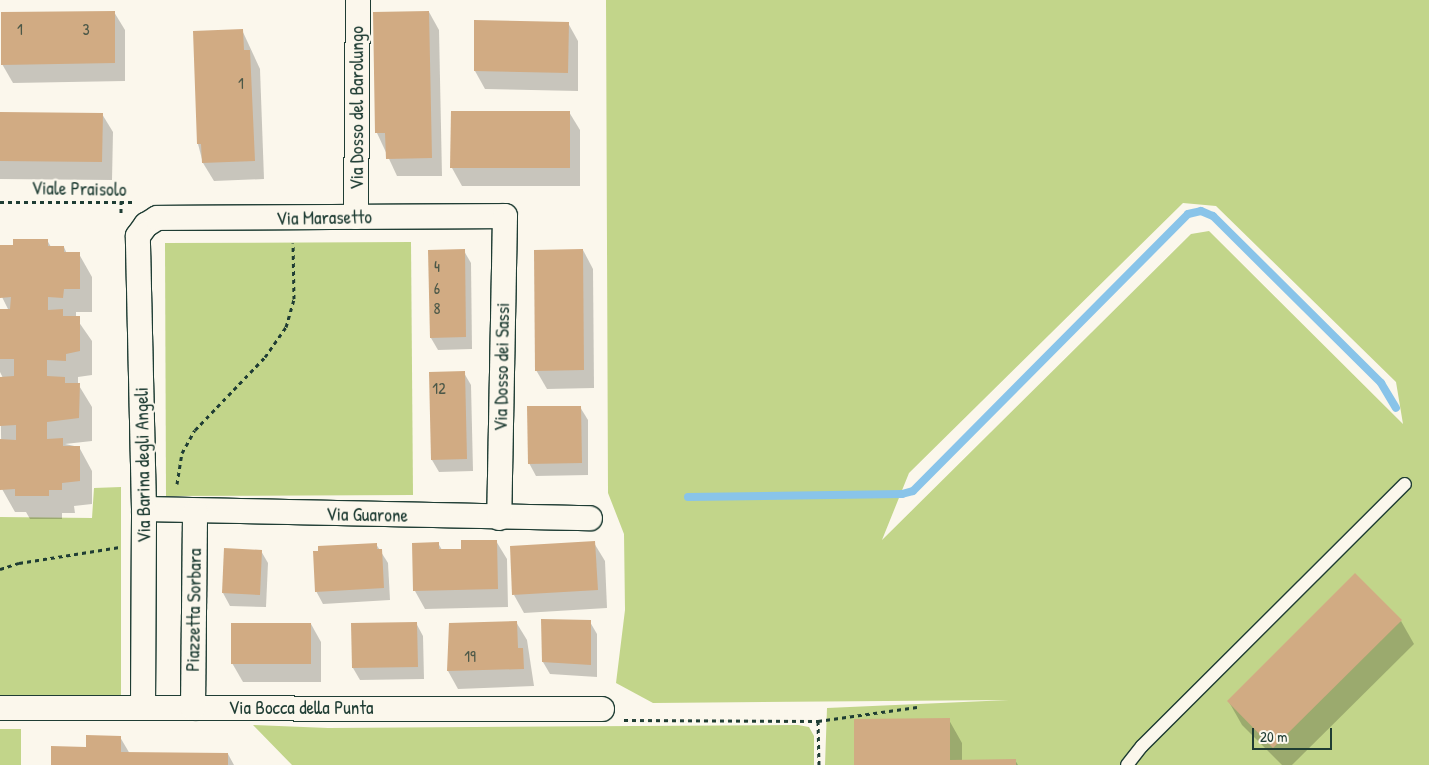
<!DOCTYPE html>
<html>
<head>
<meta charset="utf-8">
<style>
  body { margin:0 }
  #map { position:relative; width:1429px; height:765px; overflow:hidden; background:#fbf7ec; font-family:"Patrick Hand",sans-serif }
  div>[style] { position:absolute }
  .green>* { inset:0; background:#c2d58a }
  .shadow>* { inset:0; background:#0003 }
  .stream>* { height:8px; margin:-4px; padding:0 4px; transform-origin:4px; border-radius:4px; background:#89c4e9 }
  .building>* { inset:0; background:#d1ab83 }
  .path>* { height:3px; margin-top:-1.5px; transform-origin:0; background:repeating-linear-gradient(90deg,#1f3d34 0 4px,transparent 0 8px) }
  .roads { filter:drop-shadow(1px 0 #1f3d34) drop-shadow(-1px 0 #1f3d34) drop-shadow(0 1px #1f3d34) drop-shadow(0 -1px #1f3d34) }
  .service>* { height:12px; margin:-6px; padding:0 6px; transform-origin:6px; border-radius:6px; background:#fbf7ec }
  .minor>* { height:24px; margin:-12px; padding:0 12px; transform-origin:12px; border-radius:12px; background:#fbf7ec }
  span { translate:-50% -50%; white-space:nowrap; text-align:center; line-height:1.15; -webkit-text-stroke:4.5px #fbf7ec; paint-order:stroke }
  .number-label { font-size:16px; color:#4c5848 }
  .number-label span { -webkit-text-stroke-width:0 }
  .street-label { font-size:19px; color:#1f3d34 }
  .scale { position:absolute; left:1252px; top:728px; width:80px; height:22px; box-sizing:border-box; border:2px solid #1f3d34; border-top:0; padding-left:6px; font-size:15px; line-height:18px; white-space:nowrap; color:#1f3d34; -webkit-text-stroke:4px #fbf7ec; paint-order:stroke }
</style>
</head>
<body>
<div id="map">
  <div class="green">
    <div style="clip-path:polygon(evenodd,606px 0,1429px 0,1429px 765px,825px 765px,827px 708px,1009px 700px,653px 703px,616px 683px,625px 610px,624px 534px,608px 493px,606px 0,1183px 203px,1216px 206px,1396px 382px,1403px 424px,1209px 231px,1191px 234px,882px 540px,909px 473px,1183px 203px)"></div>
    <div style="clip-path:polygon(411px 242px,413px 495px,166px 496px,165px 243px)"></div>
    <div style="clip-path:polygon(121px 487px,121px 696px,0 696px,0 517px,92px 518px,94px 488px)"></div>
    <div style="clip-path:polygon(253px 725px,328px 728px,798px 725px,809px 727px,814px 736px,814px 765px,292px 765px)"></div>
    <div style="clip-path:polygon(0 729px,21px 729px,21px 765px,0 765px)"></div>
  </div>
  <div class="shadow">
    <div style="clip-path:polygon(114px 12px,125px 30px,125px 81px,13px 83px,2px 64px)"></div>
    <div style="clip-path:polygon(429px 12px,439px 30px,442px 176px,397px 176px,377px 133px)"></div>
    <div style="clip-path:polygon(475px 21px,568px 23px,578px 41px,578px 91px,485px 89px,475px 71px)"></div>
    <div style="clip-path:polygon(242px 30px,260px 69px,264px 179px,214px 181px,203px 163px,198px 144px)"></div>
    <div style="clip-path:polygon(569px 112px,580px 130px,580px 186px,462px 186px,452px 168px)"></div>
    <div style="clip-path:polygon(0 113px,102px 114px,113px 132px,112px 180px,0 179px)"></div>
    <div style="clip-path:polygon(47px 240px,51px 247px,64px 247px,67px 254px,79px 254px,92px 277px,92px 312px,76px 312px,76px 318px,92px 341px,92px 375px,78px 377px,78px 384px,92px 407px,92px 441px,65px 444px,79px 447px,92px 471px,92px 504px,74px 506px,75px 513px,62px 513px,62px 519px,30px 519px,26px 512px,15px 512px,2px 489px,0 378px,3px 378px,0 372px,0 310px,9px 311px,2px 297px,15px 246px)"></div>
    <div style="clip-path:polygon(583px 250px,593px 269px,594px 388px,547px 389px,536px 370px)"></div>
    <div style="clip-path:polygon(464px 251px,471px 263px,472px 349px,438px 350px,431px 338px)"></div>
    <div style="clip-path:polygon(464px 373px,471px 385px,473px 471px,439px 472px,432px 460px)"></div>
    <div style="clip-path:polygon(580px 407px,588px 420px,588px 475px,536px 476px,529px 463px)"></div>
    <div style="clip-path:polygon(496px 541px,507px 559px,508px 607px,425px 609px,415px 591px,438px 543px,442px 550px,463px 550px)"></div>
    <div style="clip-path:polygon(594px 543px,605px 561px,607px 608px,524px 613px,514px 595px)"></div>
    <div style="clip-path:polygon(376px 544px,388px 563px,390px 600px,323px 604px,316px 591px)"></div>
    <div style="clip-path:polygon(225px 549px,261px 551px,268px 563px,266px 607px,230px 606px,223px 593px)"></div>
    <div style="clip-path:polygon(1401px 621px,1414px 644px,1292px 765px,1282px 765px,1242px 725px,1229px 702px)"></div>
    <div style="clip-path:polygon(516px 622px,527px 640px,534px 686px,458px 689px,448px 671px,450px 624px)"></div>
    <div style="clip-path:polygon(590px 622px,597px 634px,597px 677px,550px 674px,543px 662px)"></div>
    <div style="clip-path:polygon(416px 623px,423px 636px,424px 679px,360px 680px,353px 668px)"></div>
    <div style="clip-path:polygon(311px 624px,321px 642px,321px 682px,243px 682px,232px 663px)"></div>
    <div style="clip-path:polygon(949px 720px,962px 743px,962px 761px,1015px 760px,1018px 765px,855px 765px)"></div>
    <div style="clip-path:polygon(120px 737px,130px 754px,228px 754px,234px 765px,52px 765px,87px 748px)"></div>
  </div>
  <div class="stream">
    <div style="left:688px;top:497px;width:214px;rotate:-0.8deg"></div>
    <div style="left:902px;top:494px;width:11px;rotate:-15deg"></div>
    <div style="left:913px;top:491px;width:390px;rotate:-45.2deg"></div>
    <div style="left:1188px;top:214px;width:13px;rotate:-13deg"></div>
    <div style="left:1201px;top:211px;width:13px;rotate:23deg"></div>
    <div style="left:1213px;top:216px;width:237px;rotate:44.8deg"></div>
    <div style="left:1381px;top:383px;width:29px;rotate:59deg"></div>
  </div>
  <div class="building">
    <div style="clip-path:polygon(115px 11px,115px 63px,1px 65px,1px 12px)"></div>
    <div style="clip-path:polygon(429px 11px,432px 158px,386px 159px,385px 133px,375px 133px,373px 12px)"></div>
    <div style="clip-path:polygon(474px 20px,569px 22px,568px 73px,474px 71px)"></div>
    <div style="clip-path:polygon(243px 29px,244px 50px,250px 50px,255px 161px,202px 163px,201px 144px,197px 144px,193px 31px)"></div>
    <div style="clip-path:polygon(451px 111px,570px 111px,570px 168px,450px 168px)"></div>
    <div style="clip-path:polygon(0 112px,103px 113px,102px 162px,0 161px)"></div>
    <div style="clip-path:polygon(13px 239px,48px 239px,48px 246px,64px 246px,64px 252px,80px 252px,80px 289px,64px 289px,63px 298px,48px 297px,48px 310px,63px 309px,63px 316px,80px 316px,80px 351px,66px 354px,66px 361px,47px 360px,47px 376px,65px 377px,65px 383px,80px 383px,79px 418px,47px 422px,47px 439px,63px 438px,63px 446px,80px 446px,80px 481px,62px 483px,62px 490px,49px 490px,49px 496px,15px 496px,15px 489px,0 490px,0 439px,16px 440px,16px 425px,0 426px,0 377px,14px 376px,14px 359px,0 359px,0 309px,10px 309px,11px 297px,0 298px,0 245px,13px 245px)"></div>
    <div style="clip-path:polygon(465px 249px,466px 337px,430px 338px,428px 250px)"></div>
    <div style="clip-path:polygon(583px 249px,584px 370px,535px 371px,534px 250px)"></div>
    <div style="clip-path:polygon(465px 371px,467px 459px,431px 460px,429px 372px)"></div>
    <div style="clip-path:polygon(527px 406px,581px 406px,582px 463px,528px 464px)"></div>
    <div style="clip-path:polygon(461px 540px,497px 540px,498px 589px,413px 591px,412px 543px,439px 542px,439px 549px,461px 549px)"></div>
    <div style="clip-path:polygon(595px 541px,598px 590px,512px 595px,510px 546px)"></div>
    <div style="clip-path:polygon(377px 543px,377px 549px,382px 549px,384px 588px,315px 592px,313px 551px,318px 551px,318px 546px)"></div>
    <div style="clip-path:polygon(224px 548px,262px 550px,260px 595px,222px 593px)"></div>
    <div style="clip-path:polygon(1355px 573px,1402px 620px,1273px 748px,1227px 701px)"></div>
    <div style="clip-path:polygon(541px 619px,591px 620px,591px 665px,542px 662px)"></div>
    <div style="clip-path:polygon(517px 621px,518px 648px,523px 648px,524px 669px,447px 671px,449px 623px)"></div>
    <div style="clip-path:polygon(417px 622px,418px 667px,352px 668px,351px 623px)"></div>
    <div style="clip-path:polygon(231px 623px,311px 623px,311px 664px,231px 664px)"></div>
    <div style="clip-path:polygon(950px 718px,950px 760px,1016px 759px,1016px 765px,854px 765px,854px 719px)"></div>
    <div style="clip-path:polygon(86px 735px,121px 736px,121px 752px,228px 753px,228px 765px,51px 765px,51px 746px,86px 747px)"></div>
  </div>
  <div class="path">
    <div style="left:121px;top:201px;width:14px;rotate:90deg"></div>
    <div style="left:0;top:202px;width:134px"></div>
    <div style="left:177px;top:484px;width:31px;rotate:-81deg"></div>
    <div style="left:182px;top:453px;width:26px;rotate:-61deg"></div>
    <div style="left:195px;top:430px;width:101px;rotate:-46.2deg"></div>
    <div style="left:265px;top:357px;width:37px;rotate:-55deg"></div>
    <div style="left:286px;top:327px;width:29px;rotate:-74deg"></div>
    <div style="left:294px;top:299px;width:56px;rotate:-91deg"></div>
    <div style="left:0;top:569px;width:20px;rotate:-18deg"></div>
    <div style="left:19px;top:563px;width:102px;rotate:-9deg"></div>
    <div style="left:624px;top:720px;width:194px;rotate:0.3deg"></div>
    <div style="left:818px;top:721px;width:100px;rotate:-8deg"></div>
    <div style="left:818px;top:721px;width:44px;rotate:88.7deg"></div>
  </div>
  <div class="roads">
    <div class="service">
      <div style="left:1127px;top:765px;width:24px;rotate:-52deg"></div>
      <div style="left:1142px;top:746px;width:371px;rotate:-44.9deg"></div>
    </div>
    <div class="minor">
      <div style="left:356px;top:217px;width:217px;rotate:-89.5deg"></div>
      <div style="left:144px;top:509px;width:446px;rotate:1.2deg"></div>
      <div style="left:0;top:708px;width:602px;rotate:0.1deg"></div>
      <div style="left:143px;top:708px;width:199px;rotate:-89.7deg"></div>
      <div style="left:144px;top:509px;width:273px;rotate:-91.3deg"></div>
      <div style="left:138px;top:236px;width:14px;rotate:-54deg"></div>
      <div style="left:146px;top:225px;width:13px;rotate:-32deg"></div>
      <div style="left:157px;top:218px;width:348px;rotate:-0.3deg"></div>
      <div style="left:505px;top:216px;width:302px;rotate:91.1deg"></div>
      <div style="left:193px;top:708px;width:196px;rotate:-89.4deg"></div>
    </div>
  </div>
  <div class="number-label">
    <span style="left:20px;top:29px">1</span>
    <span style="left:86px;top:29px">3</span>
    <span style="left:241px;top:83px">1</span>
    <span style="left:437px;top:266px">4</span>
    <span style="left:437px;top:288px">6</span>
    <span style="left:437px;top:308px">8</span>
    <span style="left:439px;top:388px">12</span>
    <span style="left:470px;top:656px">19</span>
  </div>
  <div class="street-label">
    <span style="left:357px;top:108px;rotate:-90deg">Via Dosso del Barolungo</span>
    <span style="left:79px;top:189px;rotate:1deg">Viale Praisolo</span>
    <span style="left:324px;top:218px;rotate:-1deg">Via Marasetto</span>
    <span style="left:502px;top:367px;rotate:-89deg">Via Dosso dei Sassi</span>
    <span style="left:143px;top:465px;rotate:-91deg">Via Barina degli Angeli</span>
    <span style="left:367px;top:515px;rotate:1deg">Via Guarone</span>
    <span style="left:194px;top:610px;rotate:-89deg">Piazzetta Sorbara</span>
    <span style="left:301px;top:708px">Via Bocca della Punta</span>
  </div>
  <div class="scale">20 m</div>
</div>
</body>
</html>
